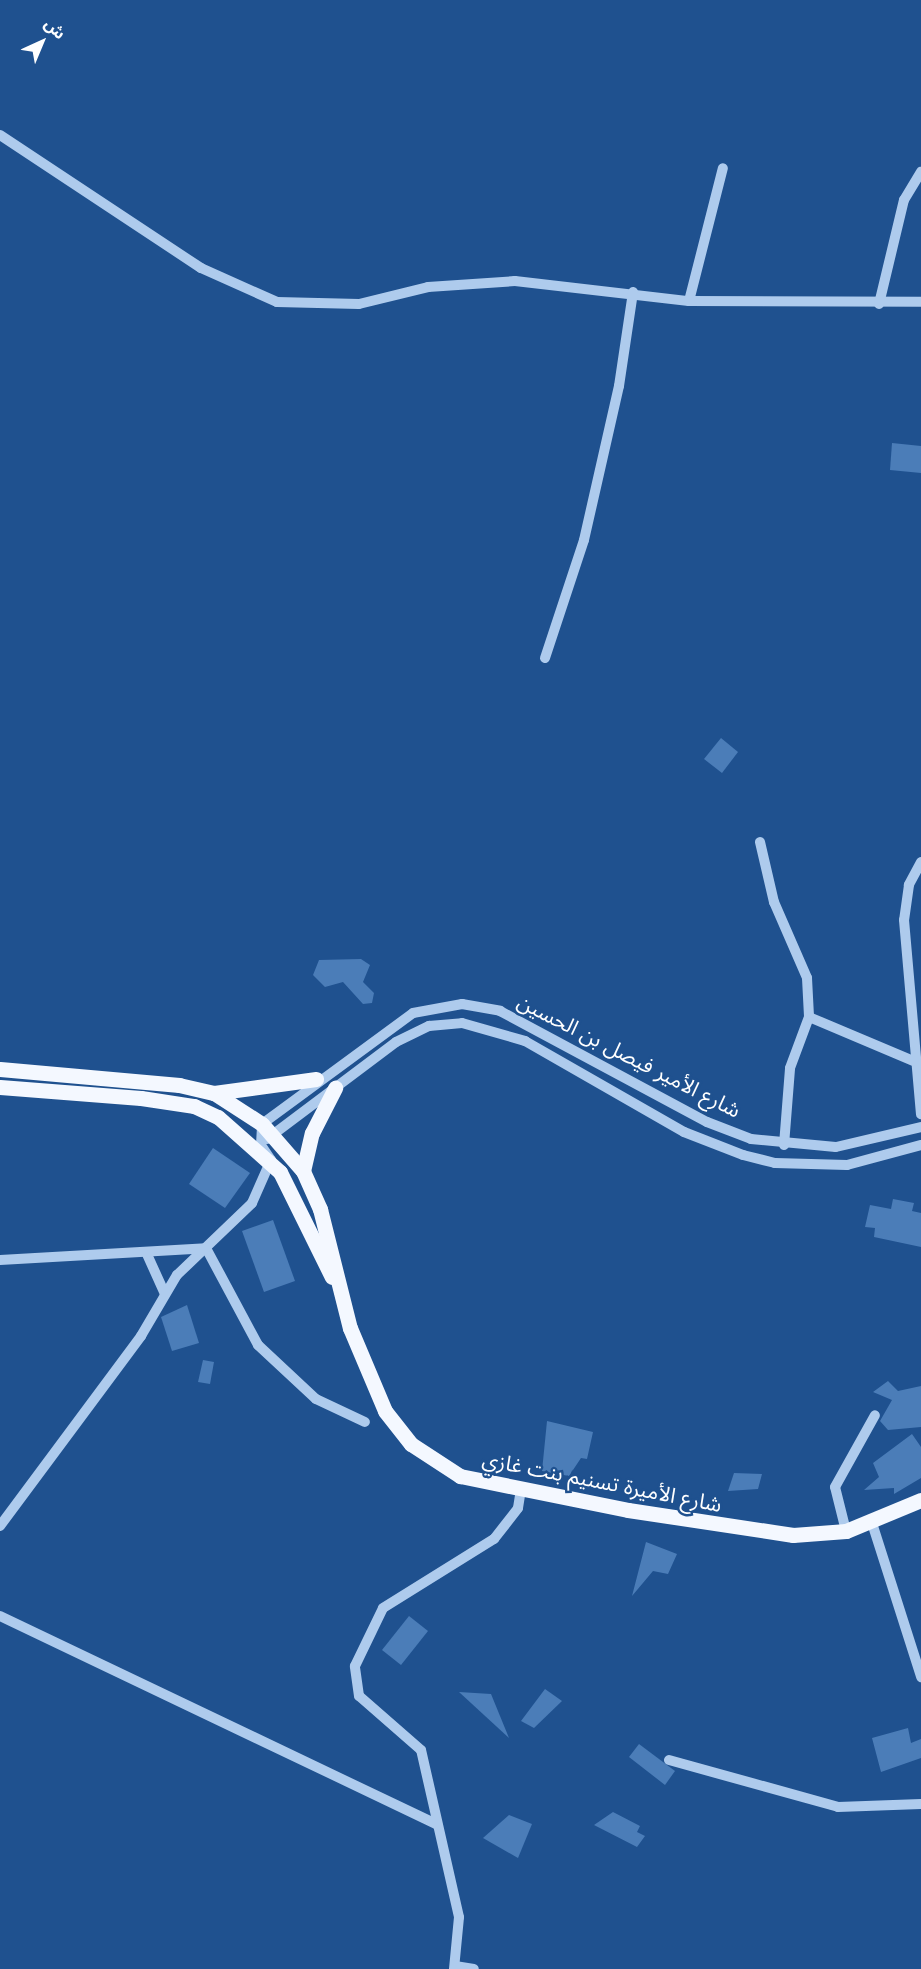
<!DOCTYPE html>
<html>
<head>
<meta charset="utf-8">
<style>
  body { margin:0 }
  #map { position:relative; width:921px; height:1969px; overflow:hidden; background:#1f518f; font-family:Helvetica,"Noto Sans Arabic",sans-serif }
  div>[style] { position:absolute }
  .building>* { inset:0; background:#4b7db8 }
  .minor>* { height:10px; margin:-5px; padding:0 5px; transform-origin:5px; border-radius:5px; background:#aecbed }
  .major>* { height:15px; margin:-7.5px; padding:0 7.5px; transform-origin:7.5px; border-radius:7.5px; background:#f4f8ff }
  span { translate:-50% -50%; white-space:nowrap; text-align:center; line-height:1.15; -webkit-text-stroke:5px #1f518f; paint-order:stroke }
  .street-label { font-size:21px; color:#fff }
  .north { position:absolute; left:12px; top:12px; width:60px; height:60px; -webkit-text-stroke:4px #1f518f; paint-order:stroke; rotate:44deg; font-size:16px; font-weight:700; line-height:24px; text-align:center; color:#fff }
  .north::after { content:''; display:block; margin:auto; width:21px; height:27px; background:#fff; clip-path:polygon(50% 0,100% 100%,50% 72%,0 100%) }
</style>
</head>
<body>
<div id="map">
  <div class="building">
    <div style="clip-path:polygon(892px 443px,921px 446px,921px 473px,890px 470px)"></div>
    <div style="clip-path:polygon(721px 738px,738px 752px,722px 773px,704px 759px)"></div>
    <div style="clip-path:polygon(361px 959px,370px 965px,363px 982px,374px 993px,372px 1003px,363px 1004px,343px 982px,325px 987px,313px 975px,319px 960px)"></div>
    <div style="clip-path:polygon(213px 1148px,250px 1173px,225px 1208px,189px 1184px)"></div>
    <div style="clip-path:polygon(893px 1199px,914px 1203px,912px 1211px,921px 1213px,921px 1247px,874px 1237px,875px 1228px,865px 1227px,870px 1205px,891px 1209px)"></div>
    <div style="clip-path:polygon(273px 1220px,295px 1281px,264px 1292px,242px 1231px)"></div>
    <div style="clip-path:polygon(187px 1305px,199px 1343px,172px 1351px,161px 1317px)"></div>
    <div style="clip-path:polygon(203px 1360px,214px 1362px,210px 1384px,198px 1382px)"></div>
    <div style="clip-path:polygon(888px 1381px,898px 1391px,921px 1386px,921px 1427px,888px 1430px,880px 1421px,892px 1400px,873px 1392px)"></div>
    <div style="clip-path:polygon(547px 1421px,593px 1432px,587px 1459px,581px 1458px,569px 1476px,542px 1471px)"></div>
    <div style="clip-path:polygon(912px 1434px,921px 1447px,921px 1478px,894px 1494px,894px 1488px,864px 1490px,879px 1477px,873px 1463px)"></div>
    <div style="clip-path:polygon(734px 1473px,762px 1474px,758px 1489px,728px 1491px)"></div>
    <div style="clip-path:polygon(646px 1542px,677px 1554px,668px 1574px,653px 1571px,632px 1596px)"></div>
    <div style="clip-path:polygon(409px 1616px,428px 1631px,401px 1665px,382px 1650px)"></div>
    <div style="clip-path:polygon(545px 1689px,562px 1701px,534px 1728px,521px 1721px)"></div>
    <div style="clip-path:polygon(459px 1692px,491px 1694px,509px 1738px)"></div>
    <div style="clip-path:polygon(908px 1728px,911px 1743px,921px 1739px,921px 1758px,881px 1772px,872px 1738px)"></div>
    <div style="clip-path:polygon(639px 1744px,675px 1771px,665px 1785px,629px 1757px)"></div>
    <div style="clip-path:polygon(613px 1812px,640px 1826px,637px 1832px,645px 1836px,637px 1847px,594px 1825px)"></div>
    <div style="clip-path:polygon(509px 1815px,532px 1824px,518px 1858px,483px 1838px)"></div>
  </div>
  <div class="minor">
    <div style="left:0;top:135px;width:241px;rotate:33.5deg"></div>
    <div style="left:201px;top:268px;width:83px;rotate:24.1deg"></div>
    <div style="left:277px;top:302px;width:82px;rotate:1.4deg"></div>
    <div style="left:359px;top:304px;width:71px;rotate:-13.8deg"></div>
    <div style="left:428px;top:287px;width:87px;rotate:-3.9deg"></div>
    <div style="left:515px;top:281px;width:175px;rotate:6.6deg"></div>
    <div style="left:689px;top:301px;width:232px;rotate:0.2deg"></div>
    <div style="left:689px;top:301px;width:137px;rotate:-75.7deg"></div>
    <div style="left:879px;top:304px;width:107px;rotate:-76.5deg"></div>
    <div style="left:904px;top:200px;width:33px;rotate:-59deg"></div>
    <div style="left:545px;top:658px;width:124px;rotate:-71.7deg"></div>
    <div style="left:584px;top:540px;width:158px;rotate:-77.2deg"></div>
    <div style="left:619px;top:386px;width:95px;rotate:-81.5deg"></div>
    <div style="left:760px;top:842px;width:62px;rotate:76.9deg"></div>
    <div style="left:774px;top:902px;width:83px;rotate:66.5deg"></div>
    <div style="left:807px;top:978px;width:39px;rotate:87deg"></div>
    <div style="left:921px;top:862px;width:26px;rotate:118deg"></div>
    <div style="left:909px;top:885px;width:35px;rotate:98deg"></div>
    <div style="left:904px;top:920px;width:195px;rotate:85deg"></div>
    <div style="left:267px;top:1139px;width:161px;rotate:-36.9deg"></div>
    <div style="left:396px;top:1042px;width:37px;rotate:-26deg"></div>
    <div style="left:429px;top:1026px;width:33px;rotate:-5deg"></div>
    <div style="left:462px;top:1023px;width:66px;rotate:15.9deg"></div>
    <div style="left:525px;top:1041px;width:183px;rotate:29.8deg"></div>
    <div style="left:684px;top:1132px;width:63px;rotate:21.3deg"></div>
    <div style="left:743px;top:1155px;width:33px;rotate:14deg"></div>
    <div style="left:775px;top:1163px;width:72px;rotate:1.6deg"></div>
    <div style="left:847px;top:1165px;width:77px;rotate:-15.1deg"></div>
    <div style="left:784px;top:1145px;width:77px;rotate:-85.5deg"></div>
    <div style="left:790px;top:1068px;width:54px;rotate:-69.6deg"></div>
    <div style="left:809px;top:1017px;width:113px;rotate:22.9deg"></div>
    <div style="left:146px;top:1252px;width:46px;rotate:65.7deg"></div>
    <div style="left:0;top:1260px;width:206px;rotate:-3.3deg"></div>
    <div style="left:206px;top:1248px;width:110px;rotate:61.8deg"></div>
    <div style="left:258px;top:1345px;width:79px;rotate:43deg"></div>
    <div style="left:316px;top:1399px;width:54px;rotate:25.1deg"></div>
    <div style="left:872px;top:1523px;width:162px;rotate:72.3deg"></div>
    <div style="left:0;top:1526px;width:237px;rotate:-53.4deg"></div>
    <div style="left:141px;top:1336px;width:71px;rotate:-59.5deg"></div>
    <div style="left:177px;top:1275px;width:104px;rotate:-43.8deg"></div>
    <div style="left:252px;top:1203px;width:47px;rotate:-66.2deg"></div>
    <div style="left:271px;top:1160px;width:18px;rotate:-124deg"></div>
    <div style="left:261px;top:1145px;width:21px;rotate:-87deg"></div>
    <div style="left:262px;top:1124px;width:187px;rotate:-36.3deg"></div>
    <div style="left:413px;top:1013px;width:50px;rotate:-10.4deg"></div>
    <div style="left:462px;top:1004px;width:39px;rotate:10deg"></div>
    <div style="left:500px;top:1011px;width:235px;rotate:28.2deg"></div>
    <div style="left:707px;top:1122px;width:47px;rotate:21.1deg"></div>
    <div style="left:751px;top:1139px;width:85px;rotate:5.4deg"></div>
    <div style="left:836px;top:1147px;width:87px;rotate:-13.2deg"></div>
    <div style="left:846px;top:1531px;width:45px;rotate:-104deg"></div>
    <div style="left:835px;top:1487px;width:82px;rotate:-60.9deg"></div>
    <div style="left:0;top:1616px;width:484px;rotate:25.5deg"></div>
    <div style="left:669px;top:1760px;width:175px;rotate:15.5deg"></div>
    <div style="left:838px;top:1807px;width:83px;rotate:-2.1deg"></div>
    <div style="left:455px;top:1966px;width:19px;rotate:9deg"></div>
    <div style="left:454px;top:1969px;width:52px;rotate:-84.5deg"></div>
    <div style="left:459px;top:1917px;width:171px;rotate:-102.8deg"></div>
    <div style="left:421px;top:1750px;width:82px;rotate:-138.9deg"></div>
    <div style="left:359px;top:1696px;width:30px;rotate:-98deg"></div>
    <div style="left:355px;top:1666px;width:64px;rotate:-64.2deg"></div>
    <div style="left:383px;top:1608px;width:131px;rotate:-31.9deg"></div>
    <div style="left:494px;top:1539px;width:39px;rotate:-52deg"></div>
    <div style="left:518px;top:1508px;width:18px;rotate:-81deg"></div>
  </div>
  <div class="major">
    <div style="left:0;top:1069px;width:180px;rotate:5.1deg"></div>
    <div style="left:179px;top:1085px;width:36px;rotate:13deg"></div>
    <div style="left:214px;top:1093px;width:57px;rotate:32.9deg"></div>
    <div style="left:262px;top:1124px;width:62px;rotate:48.9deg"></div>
    <div style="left:303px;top:1171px;width:42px;rotate:65.9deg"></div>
    <div style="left:320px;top:1209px;width:123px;rotate:75.9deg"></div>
    <div style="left:350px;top:1328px;width:90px;rotate:67.1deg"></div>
    <div style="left:385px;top:1411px;width:42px;rotate:51.8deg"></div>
    <div style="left:411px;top:1444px;width:59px;rotate:33.1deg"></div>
    <div style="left:460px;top:1476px;width:171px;rotate:11.4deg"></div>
    <div style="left:628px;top:1510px;width:167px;rotate:8.6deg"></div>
    <div style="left:793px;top:1535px;width:53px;rotate:-4.3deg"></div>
    <div style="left:846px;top:1531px;width:81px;rotate:-22.5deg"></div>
    <div style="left:0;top:1087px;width:141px;rotate:4.5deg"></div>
    <div style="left:141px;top:1098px;width:54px;rotate:8.6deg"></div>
    <div style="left:194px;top:1106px;width:26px;rotate:25deg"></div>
    <div style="left:218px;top:1117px;width:83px;rotate:41.6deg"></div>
    <div style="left:280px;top:1172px;width:117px;rotate:63.7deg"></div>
    <div style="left:214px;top:1093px;width:103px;rotate:-7.8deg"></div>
    <div style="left:303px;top:1171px;width:39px;rotate:-77deg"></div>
    <div style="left:312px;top:1133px;width:51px;rotate:-62.9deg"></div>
  </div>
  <div class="street-label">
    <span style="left:629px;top:1056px;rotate:27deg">شارع الأمير فيصل بن الحسين</span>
    <span style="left:602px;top:1482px;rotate:11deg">شارع الأميرة تسنيم بنت غازي</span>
  </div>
  <div class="north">ش</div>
</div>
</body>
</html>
